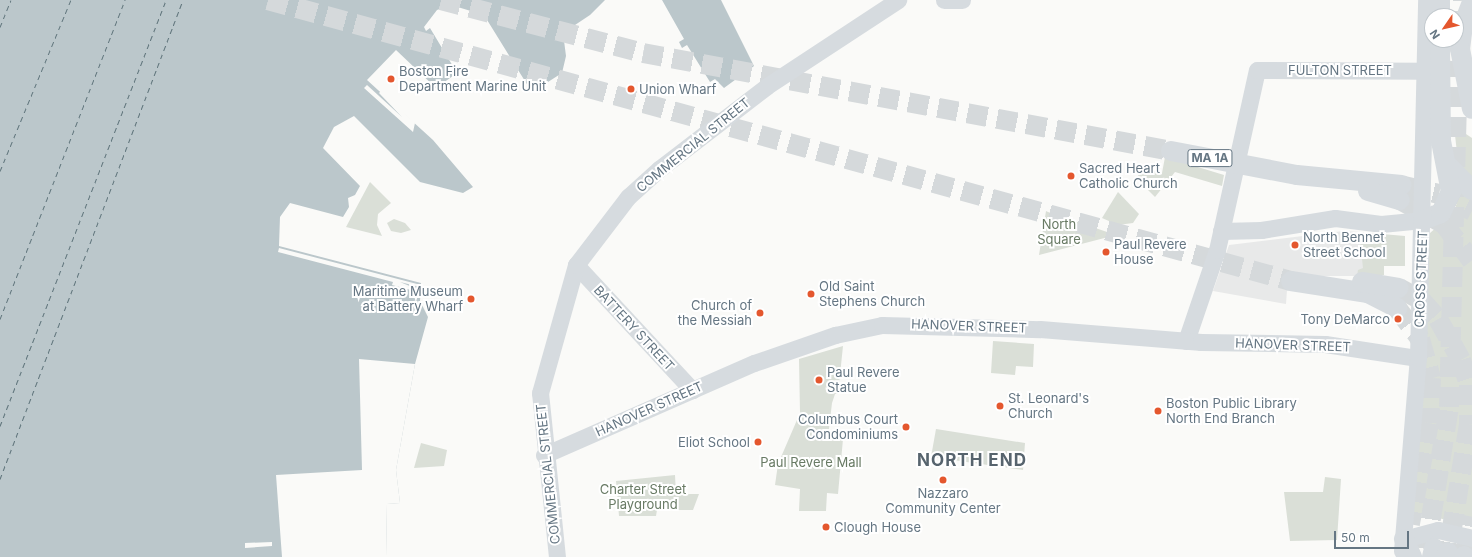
<!DOCTYPE html>
<html>
<head>
<meta charset="utf-8">
<style>
  body { margin:0 }
  #map { position:relative; width:1472px; height:557px; overflow:hidden; background:#fafaf8; font-family:Inter,sans-serif }
  div>[style] { position:absolute }
  .built>* { inset:0; background:#e8e9e9 }
  .green>* { inset:0; background:#dadfd7 }
  .water>* { inset:0; background:#bbc7cb }
  .pier>* { inset:0; background:#fafaf8 }
  .ferry>* { height:1px; margin-top:-0.5px; transform-origin:0; background:repeating-linear-gradient(90deg,#60757c 0 5px,transparent 0 9px) }
  .highway-tunnel>* { height:20px; margin-top:-10px; transform-origin:0; background:repeating-linear-gradient(90deg,#d5d9db 0 20px,transparent 0 30px) }
  .major>* { height:17px; margin:-8.5px; padding:0 8.5px; transform-origin:8.5px; border-radius:8.5px; background:#d6dbdf }
  .highway>* { height:20px; margin:-10px; padding:0 10px; transform-origin:10px; border-radius:10px; background:#d6dbdf }
  .dots>* { width:11px; height:11px; translate:-50% -50%; box-sizing:border-box; border:2px solid #fff; border-radius:50% }
  span { translate:-50% -50%; white-space:nowrap; text-align:center; line-height:1.15; -webkit-text-stroke:4px #fff; paint-order:stroke }
  .shield-label span { padding:1px 3px; background:#fff; border:1px solid; border-radius:3px; -webkit-text-stroke-width:0 }
  .shield-label { font-size:12px; color:#657683; font-weight:700 }
  .street-label { font-size:13px; color:#657683 }
  .poi-label { font-size:13px; color:#657683 }
  .left { translate:0 -50%; text-align:left }
  .right { translate:-100% -50%; text-align:right }
  .park-label { font-size:13px; color:#687a64 }
  .district-label { font-size:17px; color:#57646e; font-weight:700; letter-spacing:1px }
  .north { position:absolute; left:1424px; top:8px; width:40px; height:40px; box-sizing:border-box; background:#fff; border:1px solid #c1c8cd; border-radius:50%; rotate:236deg; font-size:11px; font-weight:700; line-height:16px; text-align:center; color:#657683 }
  .north::after { content:''; display:block; margin:auto; width:14px; height:18px; background:#e4572e; clip-path:polygon(50% 0,100% 100%,50% 72%,0 100%) }
  .scale { position:absolute; left:1334px; top:531px; width:75px; height:18px; box-sizing:border-box; border:2px solid #657683; border-top:0; padding-left:5px; font-size:12px; line-height:14px; white-space:nowrap; color:#657683; -webkit-text-stroke:3px #fff; paint-order:stroke }
</style>
</head>
<body>
<div id="map">
  <div class="built">
    <div style="clip-path:polygon(1344px 231px,1359px 232px,1365px 276px,1288px 276px,1286px 304px,1213px 291px,1229px 245px)"></div>
  </div>
  <div class="green">
    <div style="clip-path:polygon(1454px 126px,1472px 138px,1472px 179px,1458px 162px)"></div>
    <div style="clip-path:polygon(1165px 157px,1224px 175px,1222px 186px,1175px 172px,1155px 197px,1136px 178px,1144px 169px,1162px 173px)"></div>
    <div style="clip-path:polygon(370px 182px,391px 203px,378px 214px,377px 225px,382px 236px,346px 227px)"></div>
    <div style="clip-path:polygon(1461px 189px,1472px 198px,1472px 526px,1413px 512px,1430px 233px,1454px 212px)"></div>
    <div style="clip-path:polygon(1118px 192px,1139px 214px,1133px 223px,1118px 225px,1102px 218px)"></div>
    <div style="clip-path:polygon(1046px 211px,1048px 212px,1116px 235px,1039px 255px)"></div>
    <div style="clip-path:polygon(394px 219px,405px 223px,411px 230px,401px 233px,391px 231px,387px 223px)"></div>
    <div style="clip-path:polygon(1359px 232px,1405px 236px,1405px 266px,1384px 266px,1384px 275px,1357px 276px,1358px 270px,1363px 268px)"></div>
    <div style="clip-path:polygon(993px 341px,1034px 344px,1033px 367px,1016px 366px,1015px 375px,991px 373px)"></div>
    <div style="clip-path:polygon(843px 346px,838px 394px,835px 394px,832px 403px,828px 437px,843px 439px,838px 494px,827px 493px,826px 511px,799px 511px,800px 489px,775px 485px,778px 464px,800px 413px,799px 359px)"></div>
    <div style="clip-path:polygon(936px 429px,1025px 443px,1023px 470px,931px 457px)"></div>
    <div style="clip-path:polygon(421px 443px,447px 450px,444px 466px,414px 468px)"></div>
    <div style="clip-path:polygon(675px 475px,676px 494px,699px 494px,693px 510px,657px 510px,656px 516px,619px 516px,616px 481px)"></div>
    <div style="clip-path:polygon(1325px 477px,1341px 479px,1337px 540px,1290px 541px,1284px 492px,1323px 492px)"></div>
  </div>
  <div class="water">
    <div style="clip-path:polygon(0 0,605px 0,590px 15px,563px 33px,566px 56px,562px 73px,537px 89px,533px 84px,528px 86px,484px 15px,451px 5px,437px 10px,424px 27px,426px 31px,430px 28px,457px 73px,436px 88px,396px 50px,367px 80px,433px 140px,473px 187px,463px 193px,420px 182px,354px 116px,334px 127px,323px 148px,360px 186px,355px 195px,348px 198px,349px 207px,343px 217px,290px 203px,280px 217px,279px 246px,421px 283px,420px 301px,428px 317px,415px 364px,396px 470px,400px 503px,387px 504px,386px 557px,0 557px)"></div>
    <div style="clip-path:polygon(662px 0,721px 0,754px 66px,724px 88px,715px 79px,710px 82px,687px 45px,682px 48px,679px 42px,684px 39px)"></div>
  </div>
  <div class="pier">
    <div style="clip-path:polygon(367px 85px,402px 117px,379px 93px,381px 91px,415px 123px,413px 132px,364px 88px)"></div>
    <div style="clip-path:polygon(279px 248px,421px 285px,420px 287px,400px 282px,412px 287px,411px 290px,392px 285px,393px 282px,278px 252px)"></div>
    <div style="clip-path:polygon(359px 359px,415px 364px,396px 470px,400px 503px,387px 504px,386px 557px,282px 557px,276px 475px,362px 470px)"></div>
    <div style="clip-path:polygon(272px 542px,272px 546px,245px 548px,245px 543px)"></div>
  </div>
  <div class="ferry">
    <div style="left:0;top:27px;width:29px;rotate:-68deg"></div>
    <div style="left:0;top:171px;width:185px;rotate:-67.5deg"></div>
    <div style="left:0;top:319px;width:343px;rotate:-68.6deg"></div>
    <div style="left:0;top:426px;width:457px;rotate:-68.7deg"></div>
    <div style="left:0;top:479px;width:513px;rotate:-69.09deg"></div>
  </div>
  <div class="highway-tunnel">
    <div style="left:268px;top:0;width:1061px;rotate:15.36deg"></div>
    <div style="left:441px;top:0;width:209px;rotate:14.7deg"></div>
    <div style="left:643px;top:53px;width:537px;rotate:10.51deg"></div>
    <div style="left:1459px;top:31px;width:31px;rotate:-86deg"></div>
    <div style="left:1404px;top:186px;width:36px;rotate:13deg"></div>
    <div style="left:1439px;top:194px;width:37px;rotate:27deg"></div>
    <div style="left:1400px;top:200px;width:50px;rotate:28.6deg"></div>
    <div style="left:1444px;top:224px;width:46px;rotate:52.9deg"></div>
    <div style="left:1399px;top:288px;width:26px;rotate:29deg"></div>
    <div style="left:1422px;top:301px;width:24px;rotate:48deg"></div>
    <div style="left:1438px;top:319px;width:47px;rotate:60.7deg"></div>
    <div style="left:1461px;top:360px;width:26px;rotate:72deg"></div>
    <div style="left:1469px;top:385px;width:39px;rotate:90deg"></div>
    <div style="left:1469px;top:424px;width:130px;rotate:99.3deg"></div>
    <div style="left:1397px;top:308px;width:39px;rotate:53deg"></div>
    <div style="left:1420px;top:339px;width:41px;rotate:74.2deg"></div>
    <div style="left:1431px;top:378px;width:45px;rotate:92.5deg"></div>
    <div style="left:1429px;top:423px;width:103px;rotate:100.7deg"></div>
    <div style="left:1426px;top:549px;width:144px;rotate:-80.8deg"></div>
    <div style="left:1449px;top:407px;width:346px;rotate:-88.5deg"></div>
    <div style="left:1464px;top:556px;width:40px;rotate:-78deg"></div>
  </div>
  <div class="major">
    <div style="left:944px;top:0;width:18px"></div>
    <div style="left:1221px;top:231px;width:40px;rotate:-1.4deg"></div>
    <div style="left:1261px;top:230px;width:75px;rotate:-9.2deg"></div>
    <div style="left:1335px;top:218px;width:46px;rotate:7.4deg"></div>
    <div style="left:1381px;top:224px;width:42px;rotate:-5.4deg"></div>
    <div style="left:576px;top:265px;width:171px;rotate:47.1deg"></div>
    <div style="left:1186px;top:341px;width:96px;rotate:-71.2deg"></div>
    <div style="left:1217px;top:250px;width:184px;rotate:-77.5deg"></div>
    <div style="left:1257px;top:70px;width:167px;rotate:0.3deg"></div>
    <div style="left:544px;top:455px;width:229px;rotate:-23.7deg"></div>
    <div style="left:754px;top:363px;width:86px;rotate:-19.1deg"></div>
    <div style="left:835px;top:335px;width:48px;rotate:-12deg"></div>
    <div style="left:882px;top:325px;width:158px;rotate:1.5deg"></div>
    <div style="left:1040px;top:329px;width:162px;rotate:4.6deg"></div>
    <div style="left:1201px;top:342px;width:124px;rotate:0.9deg"></div>
    <div style="left:1325px;top:344px;width:94px;rotate:8.6deg"></div>
    <div style="left:1404px;top:539px;width:35px;rotate:-15deg"></div>
    <div style="left:1438px;top:530px;width:35px;rotate:13deg"></div>
    <div style="left:1402px;top:551px;width:194px;rotate:-85.3deg"></div>
    <div style="left:1418px;top:358px;width:358px;rotate:-88.7deg"></div>
    <div style="left:557px;top:557px;width:165px;rotate:-95.9deg"></div>
    <div style="left:540px;top:393px;width:133px;rotate:-74.3deg"></div>
    <div style="left:576px;top:265px;width:86px;rotate:-52.6deg"></div>
    <div style="left:628px;top:197px;width:42px;rotate:-42.1deg"></div>
    <div style="left:659px;top:169px;width:136px;rotate:-37.5deg"></div>
    <div style="left:767px;top:86px;width:157px;rotate:-33.3deg"></div>
  </div>
  <div class="highway">
    <div style="left:1472px;top:2px;width:25px;rotate:111deg"></div>
    <div style="left:1463px;top:25px;width:24px;rotate:97deg"></div>
    <div style="left:1460px;top:49px;width:61px;rotate:78.7deg"></div>
    <div style="left:1440px;top:16px;width:16px;rotate:-90deg"></div>
    <div style="left:1171px;top:151px;width:128px;rotate:10.8deg"></div>
    <div style="left:1297px;top:175px;width:105px;rotate:5.4deg"></div>
    <div style="left:1446px;top:164px;width:37px;rotate:45deg"></div>
    <div style="left:1368px;top:191px;width:33px;rotate:16deg"></div>
    <div style="left:1423px;top:220px;width:19px;rotate:-21deg"></div>
    <div style="left:1441px;top:213px;width:23px;rotate:-65deg"></div>
    <div style="left:1451px;top:192px;width:52px;rotate:-101.1deg"></div>
    <div style="left:1441px;top:141px;width:101px;rotate:-90.6deg"></div>
    <div style="left:1291px;top:281px;width:78px;rotate:8.9deg"></div>
    <div style="left:1368px;top:293px;width:33px;rotate:27deg"></div>
    <div style="left:1362px;top:282px;width:37px;rotate:9deg"></div>
    <div style="left:1404px;top:539px;width:20px;rotate:66deg"></div>
    <div style="left:1432px;top:557px;width:9px;rotate:-77deg"></div>
    <div style="left:1446px;top:557px;width:5px;rotate:-68deg"></div>
    <div style="left:1464px;top:557px;width:1px;rotate:-90deg"></div>
  </div>
  <div class="dots">
    <div style="left:391px;top:79px;background:#e4572e"></div>
    <div style="left:631px;top:89px;background:#e4572e"></div>
    <div style="left:1071px;top:176px;background:#e4572e"></div>
    <div style="left:1295px;top:245px;background:#e4572e"></div>
    <div style="left:1106px;top:252px;background:#e4572e"></div>
    <div style="left:811px;top:294px;background:#e4572e"></div>
    <div style="left:471px;top:299px;background:#e4572e"></div>
    <div style="left:760px;top:313px;background:#e4572e"></div>
    <div style="left:1398px;top:319px;background:#e4572e"></div>
    <div style="left:819px;top:380px;background:#e4572e"></div>
    <div style="left:1000px;top:406px;background:#e4572e"></div>
    <div style="left:1158px;top:411px;background:#e4572e"></div>
    <div style="left:906px;top:427px;background:#e4572e"></div>
    <div style="left:758px;top:442px;background:#e4572e"></div>
    <div style="left:943px;top:480px;background:#e4572e"></div>
    <div style="left:826px;top:527px;background:#e4572e"></div>
  </div>
  <div class="shield-label">
    <span style="left:1210px;top:158px">MA 1A</span>
  </div>
  <div class="street-label">
    <span style="left:1340px;top:70px">FULTON STREET</span>
    <span style="left:693px;top:145px;rotate:-39deg">COMMERCIAL STREET</span>
    <span style="left:1421px;top:279px;rotate:-88deg">CROSS STREET</span>
    <span style="left:969px;top:326px;rotate:2deg">HANOVER STREET</span>
    <span style="left:634px;top:328px;rotate:47deg">BATTERY STREET</span>
    <span style="left:1293px;top:345px;rotate:2deg">HANOVER STREET</span>
    <span style="left:649px;top:409px;rotate:-24deg">HANOVER STREET</span>
    <span style="left:548px;top:474px;rotate:-96deg">COMMERCIAL STREET</span>
  </div>
  <div class="poi-label">
    <span class="left" style="left:399px;top:79px">Boston Fire<br>Department Marine Unit</span>
    <span class="left" style="left:639px;top:89px">Union Wharf</span>
    <span class="left" style="left:1079px;top:176px">Sacred Heart<br>Catholic Church</span>
    <span class="left" style="left:1303px;top:245px">North Bennet<br>Street School</span>
    <span class="left" style="left:1114px;top:252px">Paul Revere<br>House</span>
    <span class="left" style="left:819px;top:294px">Old Saint<br>Stephens Church</span>
    <span class="right" style="left:463px;top:299px">Maritime Museum<br>at Battery Wharf</span>
    <span class="right" style="left:752px;top:313px">Church of<br>the Messiah</span>
    <span class="right" style="left:1390px;top:319px">Tony DeMarco</span>
    <span class="left" style="left:827px;top:380px">Paul Revere<br>Statue</span>
    <span class="left" style="left:1008px;top:406px">St. Leonard's<br>Church</span>
    <span class="left" style="left:1166px;top:411px">Boston Public Library<br>North End Branch</span>
    <span class="right" style="left:898px;top:427px">Columbus Court<br>Condominiums</span>
    <span class="right" style="left:750px;top:442px">Eliot School</span>
    <span style="left:943px;top:501px">Nazzaro<br>Community Center</span>
    <span class="left" style="left:834px;top:527px">Clough House</span>
  </div>
  <div class="park-label">
    <span style="left:1059px;top:232px">North<br>Square</span>
    <span style="left:811px;top:462px">Paul Revere Mall</span>
    <span style="left:643px;top:497px">Charter Street<br>Playground</span>
  </div>
  <div class="district-label">
    <span style="left:972px;top:461px">NORTH END</span>
  </div>
  <div class="north">N</div>
  <div class="scale">50 m</div>
</div>
</body>
</html>
